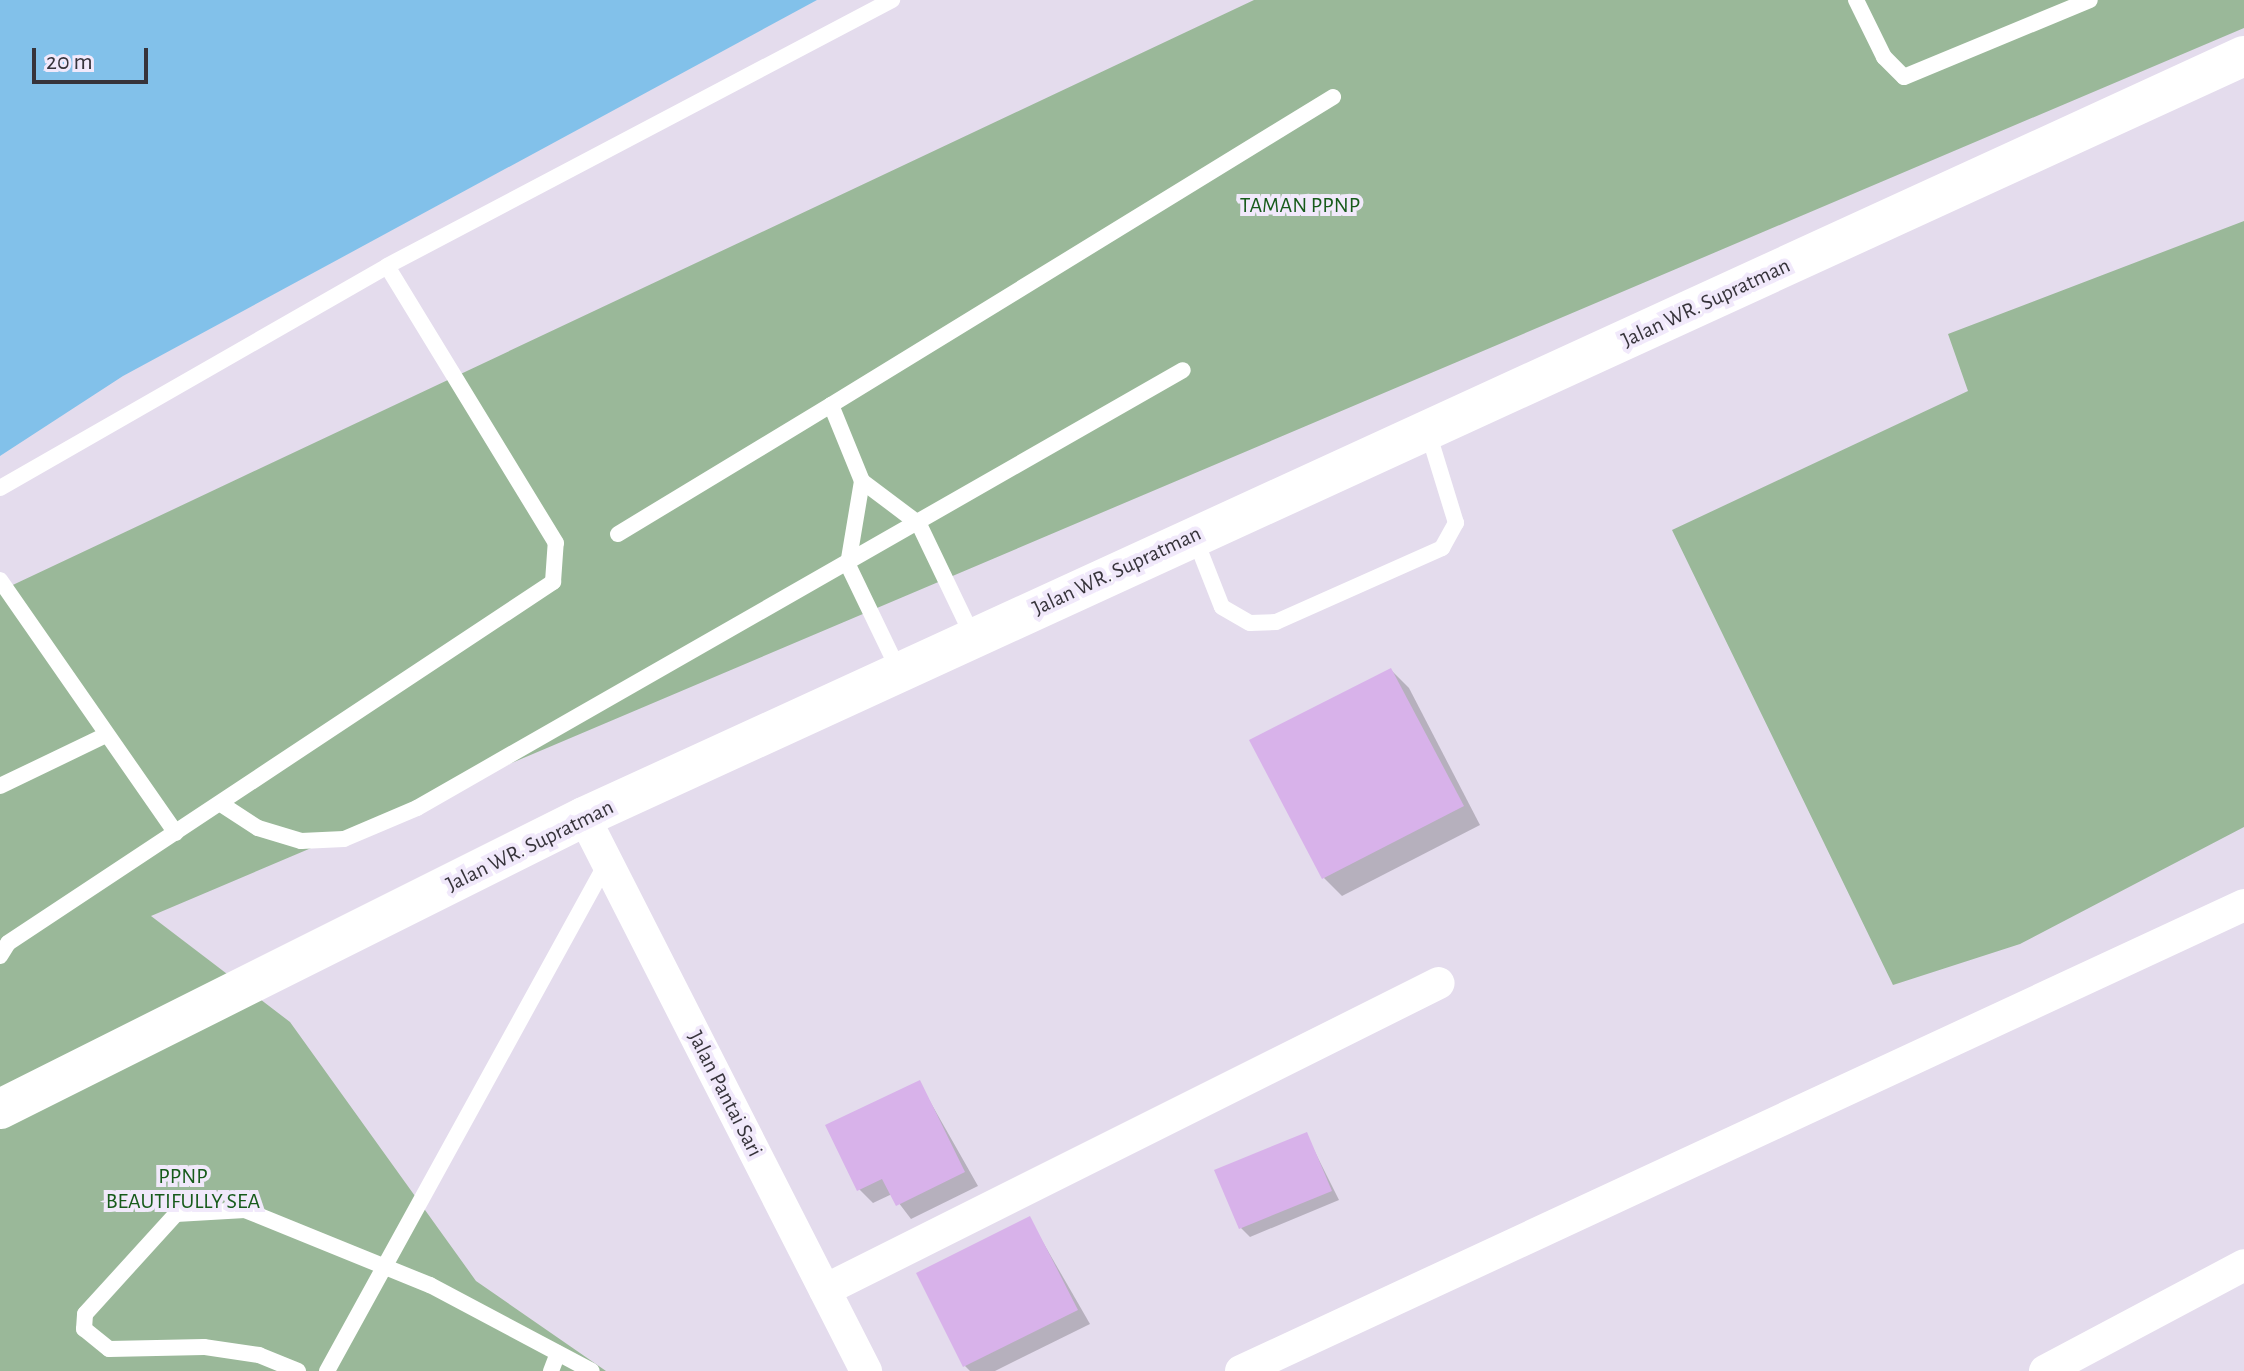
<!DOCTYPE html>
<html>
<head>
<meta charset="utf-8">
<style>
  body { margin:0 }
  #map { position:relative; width:2244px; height:1371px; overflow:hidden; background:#e4dced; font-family:"Alegreya Sans",sans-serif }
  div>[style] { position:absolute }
  .green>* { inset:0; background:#9ab899 }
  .water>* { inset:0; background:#82c1ea }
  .shadow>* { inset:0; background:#0003 }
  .building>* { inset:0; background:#d8b2ea }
  .service>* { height:16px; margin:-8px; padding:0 8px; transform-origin:8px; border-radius:8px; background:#fff }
  .minor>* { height:32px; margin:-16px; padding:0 16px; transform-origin:16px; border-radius:16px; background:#fff }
  .tertiary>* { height:40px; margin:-20px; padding:0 20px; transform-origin:20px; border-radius:20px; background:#fff }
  span { translate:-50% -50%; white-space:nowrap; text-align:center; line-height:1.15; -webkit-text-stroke:8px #f1e9fb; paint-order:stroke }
  .park-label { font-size:22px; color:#175b1b }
  .street-label { font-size:22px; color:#37343b }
  .scale { position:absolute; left:32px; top:48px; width:116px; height:36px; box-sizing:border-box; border:4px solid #37343b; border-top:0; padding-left:10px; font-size:24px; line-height:28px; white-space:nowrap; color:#37343b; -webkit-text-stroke:6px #f1e9fb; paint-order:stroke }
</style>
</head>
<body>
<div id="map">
  <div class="green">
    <div style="clip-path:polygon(1254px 0,2244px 0,2244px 28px,151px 916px,290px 1022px,476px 1281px,606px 1371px,0 1371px,0 591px)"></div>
    <div style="clip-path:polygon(2244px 221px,2244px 827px,2020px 944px,1893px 985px,1672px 530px,1968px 391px,1948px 334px)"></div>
  </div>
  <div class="water">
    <div style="clip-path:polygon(0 0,817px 0,123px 376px,0 456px)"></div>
  </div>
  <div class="shadow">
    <div style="clip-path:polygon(1391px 670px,1409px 688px,1480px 825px,1342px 896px,1324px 878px)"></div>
    <div style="clip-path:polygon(919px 1082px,978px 1186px,911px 1219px,892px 1194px,873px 1203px,859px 1189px)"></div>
    <div style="clip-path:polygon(1306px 1134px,1339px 1200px,1250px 1237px,1241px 1228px)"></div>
    <div style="clip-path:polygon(1029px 1218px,1090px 1324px,995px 1371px,970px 1371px,965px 1366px)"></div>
  </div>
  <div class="building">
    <div style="clip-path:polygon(1391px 668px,1464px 806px,1322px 879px,1249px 740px)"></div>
    <div style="clip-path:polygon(920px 1080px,965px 1172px,896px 1206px,882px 1179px,857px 1191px,825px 1125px)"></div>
    <div style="clip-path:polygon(1307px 1132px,1332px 1191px,1239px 1229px,1214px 1170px)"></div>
    <div style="clip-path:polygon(1030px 1216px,1078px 1310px,963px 1367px,916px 1273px)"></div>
  </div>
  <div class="service">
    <div style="left:1856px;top:0;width:64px;rotate:63.8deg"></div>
    <div style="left:1884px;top:57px;width:28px;rotate:45deg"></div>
    <div style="left:1904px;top:77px;width:201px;rotate:-22.5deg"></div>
    <div style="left:862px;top:481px;width:85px;rotate:99.5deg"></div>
    <div style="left:848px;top:565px;width:120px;rotate:64.3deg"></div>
    <div style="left:0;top:488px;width:446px;rotate:-29.8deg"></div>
    <div style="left:387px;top:266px;width:571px;rotate:-27.78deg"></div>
    <div style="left:618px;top:534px;width:249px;rotate:-31.2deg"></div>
    <div style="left:1194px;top:536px;width:76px;rotate:68.5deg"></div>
    <div style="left:1222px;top:607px;width:32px;rotate:30deg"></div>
    <div style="left:1250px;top:623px;width:26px;rotate:-2deg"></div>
    <div style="left:1276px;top:622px;width:182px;rotate:-24deg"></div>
    <div style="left:1442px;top:548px;width:29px;rotate:-61deg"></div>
    <div style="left:1456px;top:523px;width:95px;rotate:-107.1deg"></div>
    <div style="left:0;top:580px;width:308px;rotate:55.2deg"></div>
    <div style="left:974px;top:639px;width:127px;rotate:-115.6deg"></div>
    <div style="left:919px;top:524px;width:71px;rotate:-143deg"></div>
    <div style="left:862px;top:481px;width:82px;rotate:-112.2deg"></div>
    <div style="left:831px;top:405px;width:589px;rotate:-31.53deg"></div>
    <div style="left:0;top:786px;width:115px;rotate:-25.7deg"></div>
    <div style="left:221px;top:804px;width:44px;rotate:33deg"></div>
    <div style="left:258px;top:828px;width:45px;rotate:16.8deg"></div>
    <div style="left:301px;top:841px;width:43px;rotate:-2.7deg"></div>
    <div style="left:344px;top:839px;width:79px;rotate:-23deg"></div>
    <div style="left:417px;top:808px;width:882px;rotate:-29.76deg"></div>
    <div style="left:0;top:956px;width:15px;rotate:-58deg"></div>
    <div style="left:8px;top:943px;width:654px;rotate:-33.52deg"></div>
    <div style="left:553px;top:582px;width:39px;rotate:-86deg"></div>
    <div style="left:556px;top:543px;width:324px;rotate:-121.4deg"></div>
    <div style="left:298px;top:1371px;width:42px;rotate:-157.7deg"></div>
    <div style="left:259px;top:1355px;width:56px;rotate:-171.7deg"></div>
    <div style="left:204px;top:1347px;width:95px;rotate:178.8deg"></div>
    <div style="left:109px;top:1349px;width:32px;rotate:-141deg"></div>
    <div style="left:84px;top:1329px;width:15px;rotate:-86deg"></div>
    <div style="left:85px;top:1314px;width:135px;rotate:-47.7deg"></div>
    <div style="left:176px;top:1214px;width:69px;rotate:-3.3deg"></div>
    <div style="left:245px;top:1210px;width:200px;rotate:22.1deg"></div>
    <div style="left:430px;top:1285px;width:183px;rotate:28deg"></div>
    <div style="left:327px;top:1371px;width:581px;rotate:-61.18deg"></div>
    <div style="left:551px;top:1371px;width:19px;rotate:-69deg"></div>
  </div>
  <div class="minor">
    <div style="left:584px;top:817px;width:622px;rotate:63.02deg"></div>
    <div style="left:825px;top:1290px;width:686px;rotate:-26.57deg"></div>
    <div style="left:1241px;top:1371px;width:1106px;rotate:-24.92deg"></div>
    <div style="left:2045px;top:1371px;width:225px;rotate:-28deg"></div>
  </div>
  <div class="tertiary">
    <div style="left:0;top:1109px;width:653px;rotate:-26.57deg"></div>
    <div style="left:584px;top:817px;width:1826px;rotate:-24.63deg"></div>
  </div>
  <div class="park-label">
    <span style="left:1300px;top:206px">TAMAN PPNP</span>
    <span style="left:183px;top:1189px">PPNP<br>BEAUTIFULLY SEA</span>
  </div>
  <div class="street-label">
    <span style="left:1706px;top:303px;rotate:-25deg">Jalan WR. Supratman</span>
    <span style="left:1117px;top:571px;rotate:-25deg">Jalan WR. Supratman</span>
    <span style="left:530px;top:846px;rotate:-26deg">Jalan WR. Supratman</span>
    <span style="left:725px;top:1094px;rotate:63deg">Jalan Pantai Sari</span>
  </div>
  <div class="scale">20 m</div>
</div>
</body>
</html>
